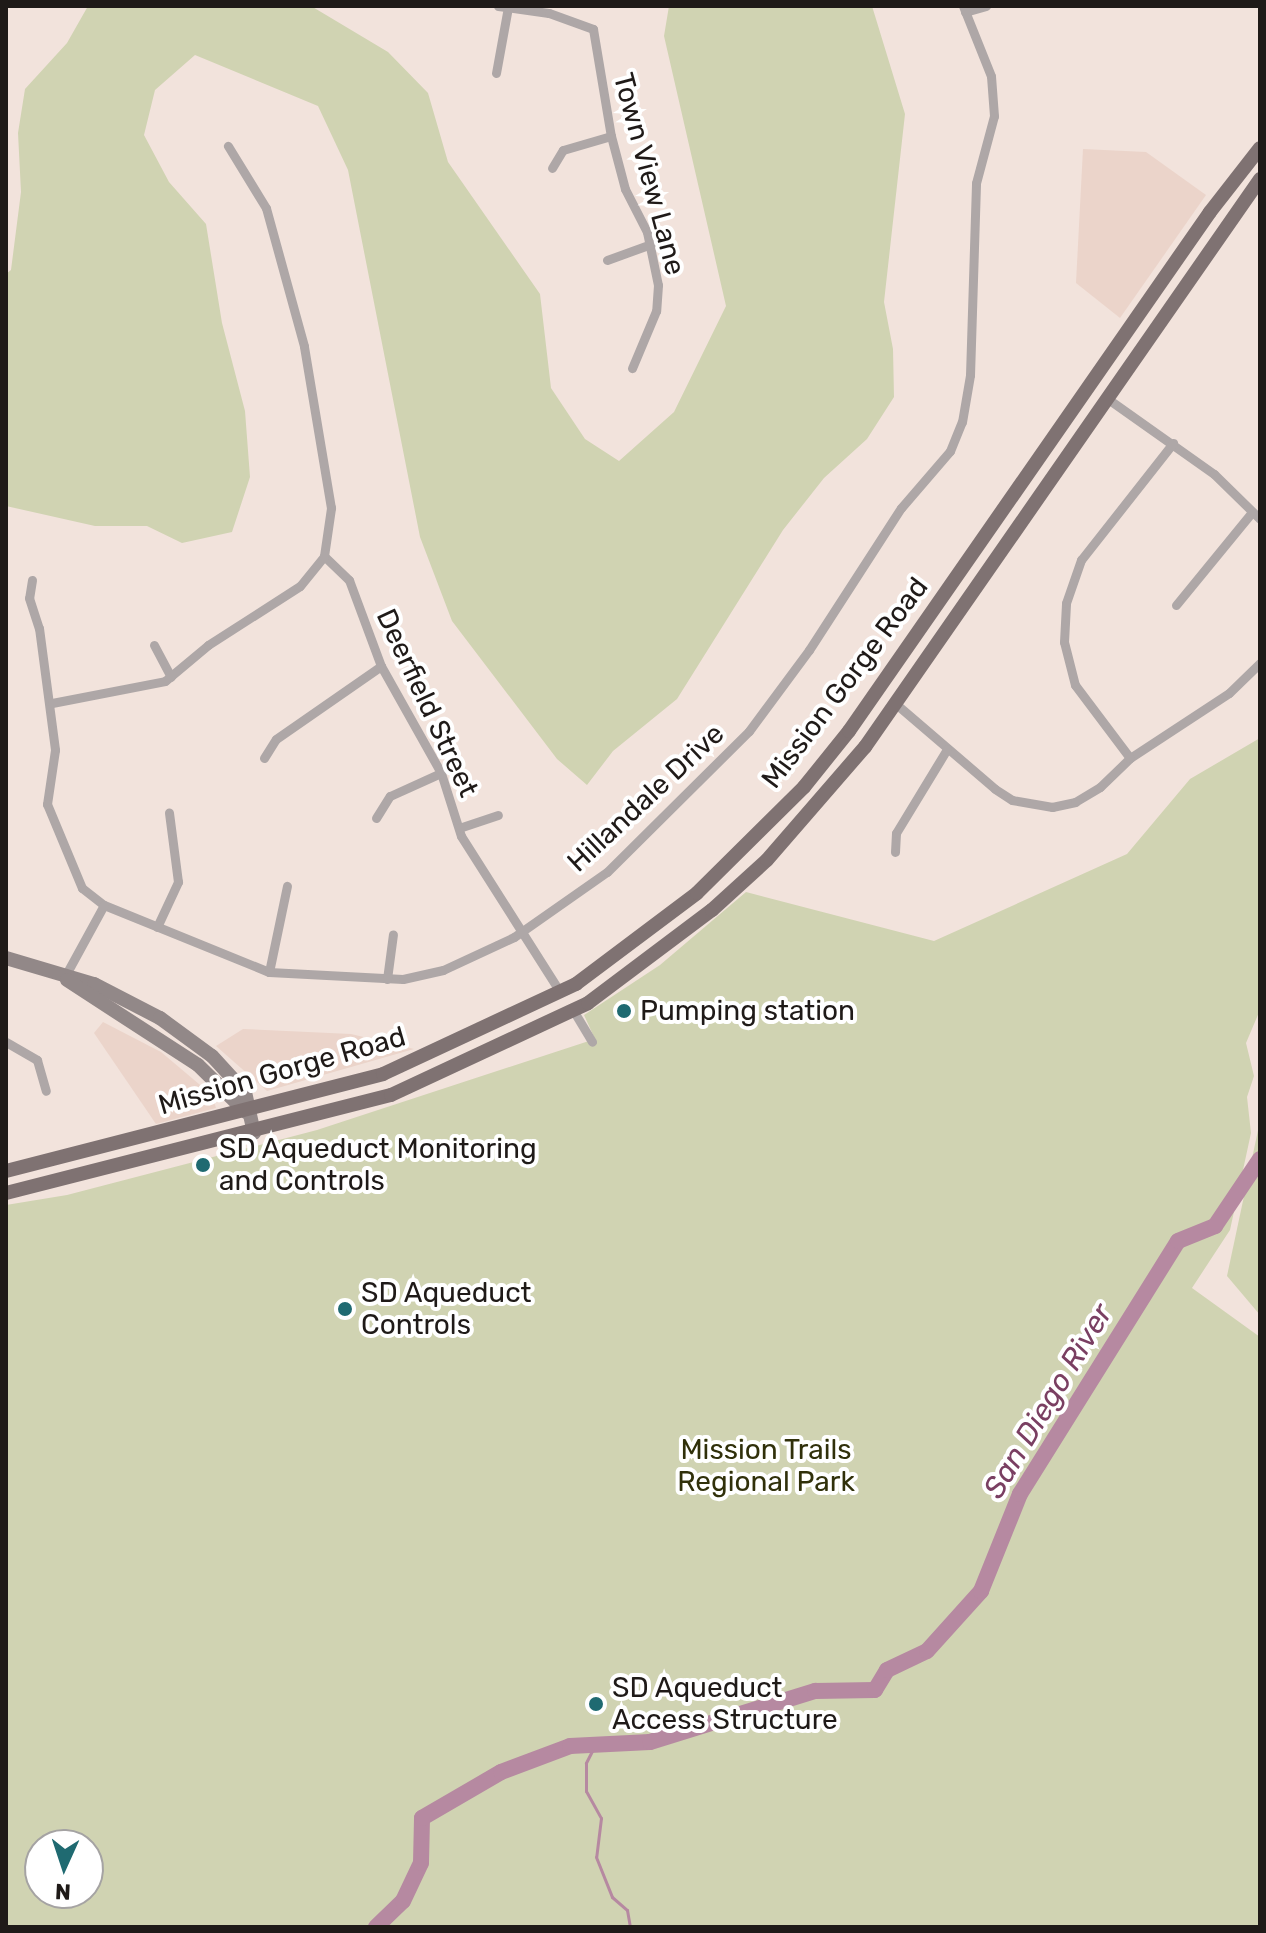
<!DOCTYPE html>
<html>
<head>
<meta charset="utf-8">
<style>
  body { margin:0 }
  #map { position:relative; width:1266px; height:1933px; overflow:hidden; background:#f2e3dc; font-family:Rubik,sans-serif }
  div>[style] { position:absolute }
  .built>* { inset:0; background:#ebd4ca }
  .green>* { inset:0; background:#d0d3b2 }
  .stream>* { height:3px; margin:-1.5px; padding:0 1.5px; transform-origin:1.5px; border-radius:1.5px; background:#b689a1 }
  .river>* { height:16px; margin:-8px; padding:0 8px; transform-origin:8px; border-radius:8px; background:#b689a1 }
  .minor>* { height:9px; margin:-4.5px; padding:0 4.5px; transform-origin:4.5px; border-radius:4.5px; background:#aea7a7 }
  .secondary>* { height:14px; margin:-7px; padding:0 7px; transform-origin:7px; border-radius:7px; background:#928888 }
  .primary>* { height:14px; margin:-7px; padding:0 7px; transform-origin:7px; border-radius:7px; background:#7f7272 }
  .dots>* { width:22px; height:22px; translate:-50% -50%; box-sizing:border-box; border:4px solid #fff; border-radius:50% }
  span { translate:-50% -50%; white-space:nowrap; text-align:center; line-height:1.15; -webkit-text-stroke:8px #fff; paint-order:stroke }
  .street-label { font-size:28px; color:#1f1a18 }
  .poi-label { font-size:28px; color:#1f1a18 }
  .left { translate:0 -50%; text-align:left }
  .park-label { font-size:28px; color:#30300a }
  .water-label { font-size:30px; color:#7a3f62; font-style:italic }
  .frame { position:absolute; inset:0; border:8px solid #1f1a18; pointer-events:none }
  .north { position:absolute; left:24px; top:1829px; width:80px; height:80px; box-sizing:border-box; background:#fff; border:2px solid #a5a3a3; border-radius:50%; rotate:183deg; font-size:22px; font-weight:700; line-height:32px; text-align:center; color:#1f1a18 }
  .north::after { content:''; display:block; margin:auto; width:28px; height:36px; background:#1f6a71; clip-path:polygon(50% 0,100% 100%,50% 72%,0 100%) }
</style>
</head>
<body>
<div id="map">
  <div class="built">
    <div style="clip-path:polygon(1083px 149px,1146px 152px,1206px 195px,1120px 318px,1076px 283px)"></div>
    <div style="clip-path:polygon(103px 1022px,161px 1052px,212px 1095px,216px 1108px,156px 1124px,94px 1033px)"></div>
    <div style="clip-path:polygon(243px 1029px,351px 1034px,414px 1049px,267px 1091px,216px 1046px)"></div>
  </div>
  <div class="green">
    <div style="clip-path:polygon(88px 6px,311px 6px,388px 52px,428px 93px,448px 162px,540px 294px,551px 388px,585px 439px,619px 461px,674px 412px,726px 306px,664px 36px,669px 6px,872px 6px,905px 114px,884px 302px,893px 349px,894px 397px,867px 439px,824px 478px,783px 530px,677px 699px,613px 751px,587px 785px,557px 759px,452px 621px,420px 537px,348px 170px,318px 106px,195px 55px,155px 90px,144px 135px,169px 182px,206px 224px,222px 323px,245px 411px,250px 477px,232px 532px,182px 543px,147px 526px,95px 526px,6px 506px,6px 274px,11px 270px,21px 192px,18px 133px,25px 89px,67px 43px)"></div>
    <div style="clip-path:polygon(evenodd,1260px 738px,1260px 1010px,1246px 1043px,1254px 1076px,1247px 1097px,1251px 1133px,1230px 1230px,1192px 1288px,1260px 1337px,1260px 1927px,6px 1927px,6px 1205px,67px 1195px,317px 1130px,595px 1039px,584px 1015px,660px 965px,746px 892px,934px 941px,1127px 854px,1190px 779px,1260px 738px,40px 1845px,88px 1845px,88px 1893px,40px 1893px,40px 1845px)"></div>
    <div style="clip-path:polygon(1260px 1121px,1260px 1315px,1227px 1276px)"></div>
  </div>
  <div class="stream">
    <div style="left:594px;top:1747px;width:18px;rotate:117deg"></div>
    <div style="left:586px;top:1763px;width:28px;rotate:90deg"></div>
    <div style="left:586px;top:1791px;width:31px;rotate:61deg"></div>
    <div style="left:601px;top:1818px;width:39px;rotate:97deg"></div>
    <div style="left:596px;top:1857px;width:43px;rotate:68.2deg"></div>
    <div style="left:612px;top:1897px;width:20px;rotate:41deg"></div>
    <div style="left:627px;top:1910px;width:17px;rotate:80deg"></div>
  </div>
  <div class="river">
    <div style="left:376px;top:1927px;width:37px;rotate:-44deg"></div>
    <div style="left:403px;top:1901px;width:42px;rotate:-64.7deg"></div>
    <div style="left:421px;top:1863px;width:45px;rotate:-88.7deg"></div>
    <div style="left:422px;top:1818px;width:91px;rotate:-30.2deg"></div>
    <div style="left:501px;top:1772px;width:74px;rotate:-20.6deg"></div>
    <div style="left:570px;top:1746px;width:80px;rotate:-2.9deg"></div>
    <div style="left:650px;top:1742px;width:173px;rotate:-17.2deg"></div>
    <div style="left:815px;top:1691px;width:60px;rotate:-1deg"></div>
    <div style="left:875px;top:1690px;width:23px;rotate:-59deg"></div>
    <div style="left:887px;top:1670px;width:44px;rotate:-25.4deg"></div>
    <div style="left:927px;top:1651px;width:81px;rotate:-48deg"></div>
    <div style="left:981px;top:1591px;width:105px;rotate:-68.1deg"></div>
    <div style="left:1020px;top:1494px;width:298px;rotate:-58deg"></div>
    <div style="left:1178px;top:1241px;width:40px;rotate:-22deg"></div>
    <div style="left:1215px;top:1226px;width:81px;rotate:-56.1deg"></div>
  </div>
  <div class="minor">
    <div style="left:498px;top:6px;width:51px;rotate:7.8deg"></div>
    <div style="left:549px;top:13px;width:47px;rotate:20deg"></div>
    <div style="left:593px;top:29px;width:109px;rotate:80.5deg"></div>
    <div style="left:611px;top:136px;width:55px;rotate:75.2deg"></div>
    <div style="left:625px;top:189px;width:48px;rotate:62.9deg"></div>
    <div style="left:647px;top:232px;width:54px;rotate:78.3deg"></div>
    <div style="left:658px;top:285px;width:26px;rotate:94deg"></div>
    <div style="left:656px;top:311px;width:62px;rotate:112.8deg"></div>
    <div style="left:965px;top:12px;width:22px;rotate:-16deg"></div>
    <div style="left:496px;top:73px;width:67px;rotate:-79.7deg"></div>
    <div style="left:552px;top:168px;width:21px;rotate:-59deg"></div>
    <div style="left:563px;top:150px;width:50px;rotate:-16.3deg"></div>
    <div style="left:607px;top:260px;width:47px;rotate:-20deg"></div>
    <div style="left:1108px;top:399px;width:130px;rotate:35.3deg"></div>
    <div style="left:1214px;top:474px;width:64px;rotate:44.4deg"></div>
    <div style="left:324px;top:556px;width:35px;rotate:44deg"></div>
    <div style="left:349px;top:580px;width:92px;rotate:69.6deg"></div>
    <div style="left:381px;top:666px;width:123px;rotate:60.7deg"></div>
    <div style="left:441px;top:773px;width:66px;rotate:72.4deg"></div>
    <div style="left:461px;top:836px;width:185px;rotate:57.6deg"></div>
    <div style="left:32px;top:580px;width:18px;rotate:99deg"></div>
    <div style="left:29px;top:598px;width:32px;rotate:72deg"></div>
    <div style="left:39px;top:628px;width:123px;rotate:82.5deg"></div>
    <div style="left:55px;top:750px;width:55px;rotate:98.4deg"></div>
    <div style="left:47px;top:804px;width:91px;rotate:67.4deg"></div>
    <div style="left:82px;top:888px;width:28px;rotate:38deg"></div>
    <div style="left:104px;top:905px;width:178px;rotate:22.1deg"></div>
    <div style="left:269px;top:972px;width:134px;rotate:3deg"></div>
    <div style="left:403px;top:979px;width:41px;rotate:-12.7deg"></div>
    <div style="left:443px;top:970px;width:78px;rotate:-24.9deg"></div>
    <div style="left:514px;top:937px;width:113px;rotate:-35deg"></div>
    <div style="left:607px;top:872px;width:200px;rotate:-44.8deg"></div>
    <div style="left:749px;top:731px;width:101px;rotate:-53.5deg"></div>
    <div style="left:809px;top:650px;width:169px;rotate:-57.1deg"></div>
    <div style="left:901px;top:508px;width:75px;rotate:-49.3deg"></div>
    <div style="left:950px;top:451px;width:31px;rotate:-68deg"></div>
    <div style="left:962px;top:422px;width:48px;rotate:-80.3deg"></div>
    <div style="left:970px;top:375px;width:192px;rotate:-88.2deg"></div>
    <div style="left:976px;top:183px;width:69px;rotate:-75deg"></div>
    <div style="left:994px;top:116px;width:40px;rotate:-94.3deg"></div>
    <div style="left:991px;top:76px;width:75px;rotate:-111.8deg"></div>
    <div style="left:1176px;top:605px;width:120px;rotate:-50.7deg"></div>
    <div style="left:154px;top:645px;width:36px;rotate:62deg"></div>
    <div style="left:52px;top:703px;width:115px;rotate:-11deg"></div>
    <div style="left:165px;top:681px;width:56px;rotate:-39.9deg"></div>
    <div style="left:208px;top:645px;width:109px;rotate:-32.7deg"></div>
    <div style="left:300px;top:586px;width:38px;rotate:-51deg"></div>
    <div style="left:324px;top:556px;width:49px;rotate:-81.7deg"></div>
    <div style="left:331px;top:508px;width:164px;rotate:-99.5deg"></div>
    <div style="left:304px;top:346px;width:143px;rotate:-105.4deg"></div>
    <div style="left:266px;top:208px;width:73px;rotate:-121.5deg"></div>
    <div style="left:896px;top:704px;width:130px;rotate:40.6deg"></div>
    <div style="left:995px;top:789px;width:20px;rotate:33deg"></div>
    <div style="left:1012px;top:800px;width:41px;rotate:9.9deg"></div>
    <div style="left:1052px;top:807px;width:24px;rotate:-12deg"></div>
    <div style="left:1075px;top:802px;width:29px;rotate:-31deg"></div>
    <div style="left:1100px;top:787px;width:42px;rotate:-44deg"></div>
    <div style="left:1130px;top:758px;width:118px;rotate:-33.3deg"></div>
    <div style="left:1229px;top:693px;width:43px;rotate:-44.1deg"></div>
    <div style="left:264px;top:758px;width:22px;rotate:-58deg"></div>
    <div style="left:276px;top:739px;width:128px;rotate:-34.8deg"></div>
    <div style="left:1130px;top:758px;width:91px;rotate:-127deg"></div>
    <div style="left:1075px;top:685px;width:44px;rotate:-104.3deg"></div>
    <div style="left:1064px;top:642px;width:39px;rotate:-87deg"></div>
    <div style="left:1066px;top:603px;width:46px;rotate:-70.8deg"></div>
    <div style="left:1081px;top:560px;width:149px;rotate:-51.8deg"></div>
    <div style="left:376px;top:818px;width:26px;rotate:-58deg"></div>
    <div style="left:390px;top:796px;width:56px;rotate:-24.3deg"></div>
    <div style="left:459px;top:828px;width:41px;rotate:-18.4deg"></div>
    <div style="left:895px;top:852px;width:19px;rotate:-87deg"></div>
    <div style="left:896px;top:833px;width:98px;rotate:-58.7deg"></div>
    <div style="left:157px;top:927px;width:50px;rotate:-65deg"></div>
    <div style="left:178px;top:882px;width:70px;rotate:-97.4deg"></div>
    <div style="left:269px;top:972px;width:88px;rotate:-78.2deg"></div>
    <div style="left:64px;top:978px;width:83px;rotate:-61.3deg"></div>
    <div style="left:387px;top:979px;width:45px;rotate:-82.4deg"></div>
    <div style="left:573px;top:1010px;width:37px;rotate:59deg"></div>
    <div style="left:6px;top:1042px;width:36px;rotate:30deg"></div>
    <div style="left:37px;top:1060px;width:32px;rotate:74deg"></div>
  </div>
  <div class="secondary">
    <div style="left:6px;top:958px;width:92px;rotate:16.5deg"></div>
    <div style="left:94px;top:984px;width:74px;rotate:27.3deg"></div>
    <div style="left:160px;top:1018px;width:64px;rotate:36.2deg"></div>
    <div style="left:212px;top:1056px;width:49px;rotate:47.5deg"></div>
    <div style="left:245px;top:1092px;width:42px;rotate:77.6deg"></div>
    <div style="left:67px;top:980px;width:156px;rotate:33deg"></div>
    <div style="left:198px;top:1065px;width:67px;rotate:44.4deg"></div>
  </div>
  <div class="primary">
    <div style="left:6px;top:1171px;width:389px;rotate:-14.4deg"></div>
    <div style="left:383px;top:1074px;width:213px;rotate:-25deg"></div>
    <div style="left:576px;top:984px;width:151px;rotate:-36.9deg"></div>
    <div style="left:697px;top:893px;width:151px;rotate:-44.7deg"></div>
    <div style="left:804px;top:787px;width:72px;rotate:-51.2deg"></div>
    <div style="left:849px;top:731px;width:632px;rotate:-55.18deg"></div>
    <div style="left:1210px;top:212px;width:81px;rotate:-52deg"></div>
    <div style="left:6px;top:1193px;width:397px;rotate:-14.3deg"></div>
    <div style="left:391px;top:1095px;width:217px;rotate:-25deg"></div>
    <div style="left:588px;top:1003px;width:155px;rotate:-36.9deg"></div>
    <div style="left:712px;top:910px;width:74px;rotate:-42.3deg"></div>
    <div style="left:767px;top:860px;width:150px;rotate:-49.1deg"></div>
    <div style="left:865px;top:747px;width:692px;rotate:-55.18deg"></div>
  </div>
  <div class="dots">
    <div style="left:624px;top:1011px;background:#1f6a71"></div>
    <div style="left:203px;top:1165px;background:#1f6a71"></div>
    <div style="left:345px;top:1309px;background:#1f6a71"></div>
    <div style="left:596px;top:1704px;background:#1f6a71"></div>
  </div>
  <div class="street-label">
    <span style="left:649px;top:174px;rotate:75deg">Town View Lane</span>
    <span style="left:845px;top:683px;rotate:-53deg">Mission Gorge Road</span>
    <span style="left:427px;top:703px;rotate:65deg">Deerfield Street</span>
    <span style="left:646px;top:798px;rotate:-43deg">Hillandale Drive</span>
    <span style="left:282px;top:1071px;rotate:-16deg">Mission Gorge Road</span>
  </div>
  <div class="poi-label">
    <span class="left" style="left:640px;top:1011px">Pumping station</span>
    <span class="left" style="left:219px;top:1165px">SD Aqueduct Monitoring<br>and Controls</span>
    <span class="left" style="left:361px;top:1309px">SD Aqueduct<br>Controls</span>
    <span class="left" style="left:612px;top:1704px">SD Aqueduct<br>Access Structure</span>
  </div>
  <div class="park-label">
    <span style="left:766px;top:1466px">Mission Trails<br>Regional Park</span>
  </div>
  <div class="water-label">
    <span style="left:1048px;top:1401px;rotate:-59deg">San Diego River</span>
  </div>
  <div class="frame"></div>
  <div class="north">N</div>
</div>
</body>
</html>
